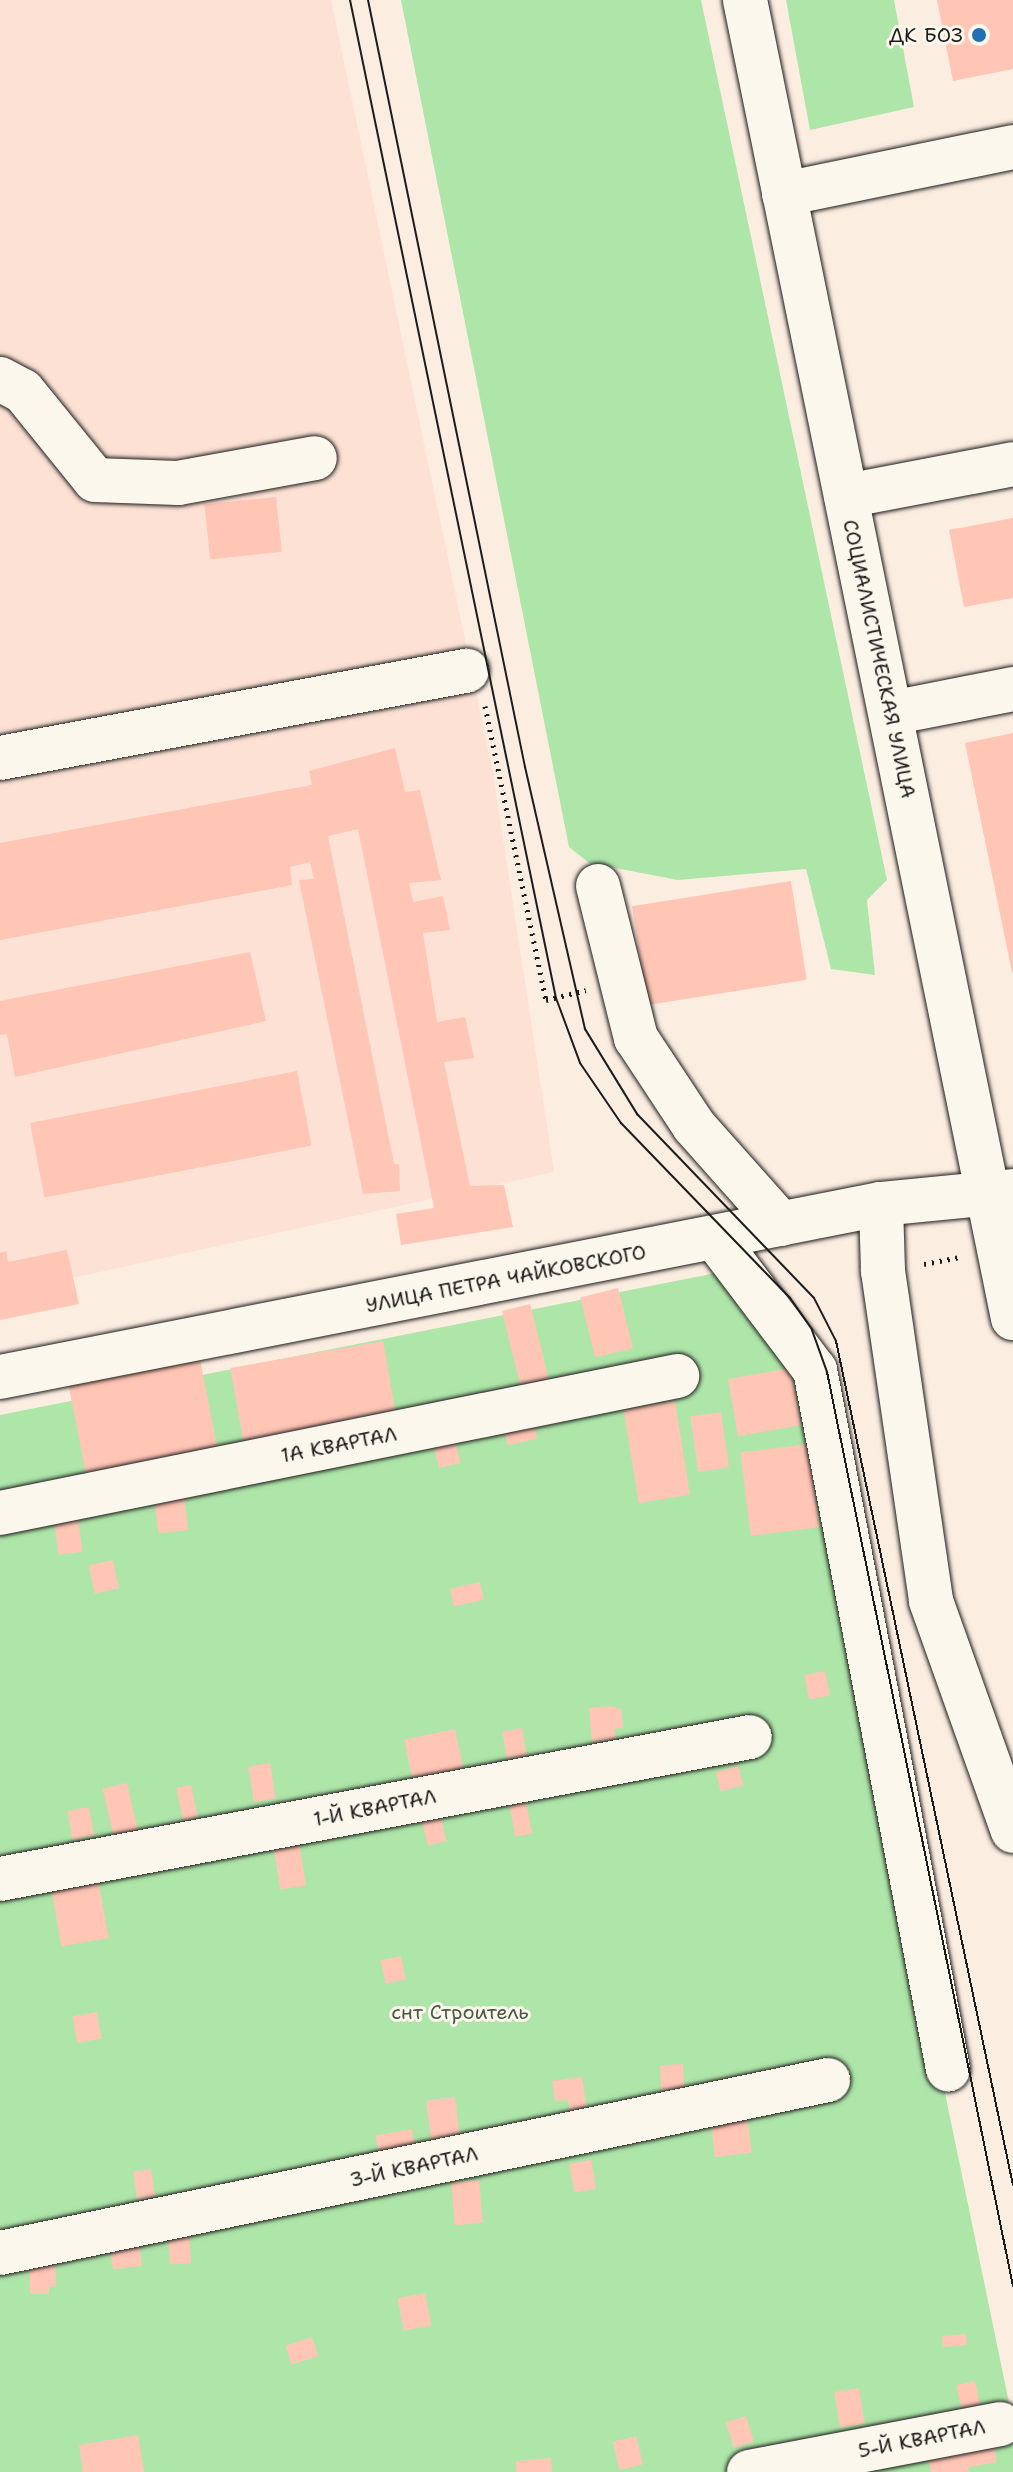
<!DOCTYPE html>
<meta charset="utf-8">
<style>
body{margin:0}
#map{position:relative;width:1013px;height:2472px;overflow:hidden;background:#fcede1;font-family:"Shantell Sans",sans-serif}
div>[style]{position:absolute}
.built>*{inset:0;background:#fde1d4}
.green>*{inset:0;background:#aee6a9}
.building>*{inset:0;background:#ffc5b5;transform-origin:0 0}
.path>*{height:5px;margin-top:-2.5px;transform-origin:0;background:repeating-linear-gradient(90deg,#1c1c1c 0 2px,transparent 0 8px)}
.roads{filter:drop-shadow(0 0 2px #1c1c1c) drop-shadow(0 0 2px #1c1c1c)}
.minor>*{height:44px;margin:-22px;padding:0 22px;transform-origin:22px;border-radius:22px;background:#fbf7ec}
.tram>*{height:2px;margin:-1px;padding:0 1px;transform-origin:1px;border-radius:1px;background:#1c1c1c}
.dots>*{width:22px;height:22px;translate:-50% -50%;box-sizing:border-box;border:4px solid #fbf7ec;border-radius:50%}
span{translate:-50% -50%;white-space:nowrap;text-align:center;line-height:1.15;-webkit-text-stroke:6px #fbf7ec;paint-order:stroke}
.poi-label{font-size:20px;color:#1c1c1c}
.right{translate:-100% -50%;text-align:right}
.street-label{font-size:20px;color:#1c1c1c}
.park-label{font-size:20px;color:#485946}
</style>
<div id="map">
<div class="built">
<div style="clip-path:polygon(0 0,331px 0,493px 773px,554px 1172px,0 1294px)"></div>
</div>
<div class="green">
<div style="clip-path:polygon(401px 0,701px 0,887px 880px,867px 900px,875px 975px,831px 969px,806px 869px,678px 880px,589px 863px,569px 847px)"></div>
<div style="clip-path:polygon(786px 0,894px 0,914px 107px,810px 130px)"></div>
<div style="clip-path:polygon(726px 1271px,798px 1382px,1013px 2422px,1013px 2472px,0 2472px,0 1415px)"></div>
</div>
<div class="building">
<div style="clip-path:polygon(937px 0,1013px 0,1013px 69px,953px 81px)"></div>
<div style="left:276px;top:497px;width:55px;height:72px;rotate:84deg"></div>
<div style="clip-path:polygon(1013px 518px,1013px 598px,964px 607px,949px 530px)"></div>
<div style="clip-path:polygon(1013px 733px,1013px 972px,1012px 972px,965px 743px)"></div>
<div style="clip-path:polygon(395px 748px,405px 792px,420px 790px,441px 880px,409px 883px,413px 902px,443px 896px,450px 930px,423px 933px,437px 1022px,465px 1017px,474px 1058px,444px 1062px,470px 1186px,504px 1185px,513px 1227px,401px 1245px,396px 1214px,434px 1208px,358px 829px,328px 836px,394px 1164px,399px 1164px,400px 1191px,363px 1194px,299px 880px,314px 879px,310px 862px,290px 867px,292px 885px,0 940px,0 843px,312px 785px,309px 771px)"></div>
<div style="left:791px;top:881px;width:100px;height:161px;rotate:81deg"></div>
<div style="clip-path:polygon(250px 952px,266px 1021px,15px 1077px,7px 1034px,0 1035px,0 1001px)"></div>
<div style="left:297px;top:1071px;width:76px;height:272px;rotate:79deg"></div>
<div style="clip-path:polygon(67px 1250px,79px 1304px,0 1320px,0 1253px,6px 1251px,8px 1262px)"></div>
<div style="left:618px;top:1288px;width:62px;height:39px;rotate:76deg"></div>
<div style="left:530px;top:1304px;width:81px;height:29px;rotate:76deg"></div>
<div style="left:383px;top:1341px;width:78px;height:155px;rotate:80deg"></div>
<div style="left:200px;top:1359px;width:93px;height:134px;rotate:79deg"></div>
<div style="left:791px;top:1368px;width:58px;height:64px;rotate:80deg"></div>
<div style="left:675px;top:1401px;width:95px;height:52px;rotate:81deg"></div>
<div style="left:721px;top:1412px;width:56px;height:31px;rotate:82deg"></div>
<div style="left:533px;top:1421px;width:18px;height:30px;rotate:77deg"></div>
<div style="left:454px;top:1434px;width:30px;height:22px;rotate:78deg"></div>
<div style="left:809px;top:1444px;width:84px;height:69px;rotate:83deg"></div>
<div style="left:183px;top:1487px;width:43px;height:30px;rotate:83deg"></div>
<div style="left:78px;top:1517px;width:35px;height:24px;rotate:83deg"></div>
<div style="left:113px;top:1560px;width:29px;height:25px;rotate:78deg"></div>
<div style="left:480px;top:1582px;width:18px;height:31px;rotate:77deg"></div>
<div style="left:825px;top:1671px;width:25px;height:21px;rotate:79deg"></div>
<div style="clip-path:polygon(610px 1706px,621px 1709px,623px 1728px,614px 1729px,616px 1739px,592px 1742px,589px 1708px)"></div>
<div style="left:522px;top:1728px;width:28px;height:20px;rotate:80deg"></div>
<div style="left:455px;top:1729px;width:42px;height:52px;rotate:78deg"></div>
<div style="left:270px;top:1763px;width:36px;height:22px;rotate:81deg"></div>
<div style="left:738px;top:1766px;width:20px;height:23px;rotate:75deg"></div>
<div style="left:127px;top:1783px;width:50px;height:25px;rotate:77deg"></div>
<div style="left:191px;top:1785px;width:33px;height:15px;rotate:78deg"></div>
<div style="left:526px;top:1802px;width:32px;height:17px;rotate:79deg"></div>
<div style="left:89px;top:1807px;width:29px;height:22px;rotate:80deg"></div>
<div style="left:440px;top:1814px;width:28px;height:19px;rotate:77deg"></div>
<div style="left:299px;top:1842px;width:44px;height:26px;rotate:81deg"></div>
<div style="left:98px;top:1878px;width:61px;height:48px;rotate:80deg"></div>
<div style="left:401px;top:1956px;width:24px;height:21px;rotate:78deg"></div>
<div style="left:97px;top:2012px;width:27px;height:25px;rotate:80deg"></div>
<div style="left:683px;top:2064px;width:33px;height:23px;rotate:87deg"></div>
<div style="clip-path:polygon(582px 2077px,587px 2110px,570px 2113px,568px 2100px,555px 2101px,552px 2081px)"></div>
<div style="left:455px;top:2097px;width:41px;height:29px;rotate:83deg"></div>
<div style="left:747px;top:2115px;width:38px;height:37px;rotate:83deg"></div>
<div style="left:412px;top:2129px;width:23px;height:37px;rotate:80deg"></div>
<div style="left:591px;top:2160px;width:29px;height:22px;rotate:80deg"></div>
<div style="left:151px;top:2169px;width:28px;height:18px;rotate:82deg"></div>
<div style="left:479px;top:2180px;width:43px;height:28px;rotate:85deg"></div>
<div style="left:189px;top:2232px;width:31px;height:21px;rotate:86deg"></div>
<div style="left:139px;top:2243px;width:23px;height:29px;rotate:83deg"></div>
<div style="clip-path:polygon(55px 2257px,56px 2286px,49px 2287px,49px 2294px,30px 2294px,29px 2259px)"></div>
<div style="left:425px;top:2293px;width:33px;height:28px;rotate:79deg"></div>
<div style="left:966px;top:2334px;width:11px;height:24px;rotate:85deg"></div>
<div style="left:312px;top:2337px;width:20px;height:28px;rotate:72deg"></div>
<div style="left:975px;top:2381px;width:25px;height:19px;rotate:78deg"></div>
<div style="left:859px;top:2388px;width:36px;height:25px;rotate:81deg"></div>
<div style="left:746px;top:2416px;width:27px;height:21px;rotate:73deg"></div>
<div style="clip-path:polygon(138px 2435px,144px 2472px,83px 2472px,79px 2445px)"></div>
<div style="left:636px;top:2436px;width:29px;height:24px;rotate:76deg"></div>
<div style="clip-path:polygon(992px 2436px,997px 2462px,968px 2467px,969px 2472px,931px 2472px,925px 2444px)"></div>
<div style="clip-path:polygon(551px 2458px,552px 2472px,516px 2472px,516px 2461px)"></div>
</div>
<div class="path">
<div style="left:485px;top:706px;width:300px;rotate:78.3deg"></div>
<div style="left:546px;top:1000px;width:41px;rotate:-14deg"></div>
<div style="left:924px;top:1264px;width:38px;rotate:-11deg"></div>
</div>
<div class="roads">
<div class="minor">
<div style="left:745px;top:0;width:1345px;rotate:78.51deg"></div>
<div style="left:784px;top:194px;width:234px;rotate:-11.6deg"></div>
<div style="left:0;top:379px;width:26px;rotate:28deg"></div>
<div style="left:23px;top:391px;width:114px;rotate:51deg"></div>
<div style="left:95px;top:480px;width:83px;rotate:2.1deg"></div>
<div style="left:178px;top:483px;width:139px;rotate:-10.3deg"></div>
<div style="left:846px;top:496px;width:170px;rotate:-10.8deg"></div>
<div style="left:891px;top:713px;width:124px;rotate:-11.1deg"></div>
<div style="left:0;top:758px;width:475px;rotate:-10.6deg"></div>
<div style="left:598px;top:886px;width:157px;rotate:76deg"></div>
<div style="left:636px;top:1038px;width:105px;rotate:56.6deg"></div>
<div style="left:694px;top:1126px;width:131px;rotate:48.4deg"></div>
<div style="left:881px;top:1204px;width:67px;rotate:88.3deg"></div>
<div style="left:883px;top:1271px;width:333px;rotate:81.7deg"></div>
<div style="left:931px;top:1601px;width:244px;rotate:70.4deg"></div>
<div style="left:715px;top:1238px;width:166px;rotate:52.9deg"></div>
<div style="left:815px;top:1370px;width:712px;rotate:79.23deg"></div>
<div style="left:0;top:1377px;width:898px;rotate:-11.11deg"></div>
<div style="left:881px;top:1204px;width:133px;rotate:-5.6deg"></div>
<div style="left:0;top:1513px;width:691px;rotate:-11.44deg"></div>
<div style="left:0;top:1879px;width:763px;rotate:-10.72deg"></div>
<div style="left:0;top:2253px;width:846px;rotate:-11.8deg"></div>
<div style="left:749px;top:2472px;width:256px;rotate:-10.8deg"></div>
</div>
</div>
<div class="tram">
<div style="left:350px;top:0;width:1019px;rotate:78.34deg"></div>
<div style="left:556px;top:998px;width:69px;rotate:69.7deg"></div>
<div style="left:580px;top:1063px;width:73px;rotate:55.7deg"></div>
<div style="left:621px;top:1123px;width:243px;rotate:46deg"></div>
<div style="left:790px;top:1298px;width:39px;rotate:55deg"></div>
<div style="left:812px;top:1330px;width:45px;rotate:70.3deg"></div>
<div style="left:827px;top:1372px;width:933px;rotate:78.5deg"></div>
<div style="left:368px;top:0;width:783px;rotate:78.43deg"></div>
<div style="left:525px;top:767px;width:269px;rotate:77.1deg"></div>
<div style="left:585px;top:1029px;width:100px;rotate:58.5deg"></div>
<div style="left:637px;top:1114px;width:255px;rotate:46.1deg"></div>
<div style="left:814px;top:1298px;width:48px;rotate:62.9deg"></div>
<div style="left:836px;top:1341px;width:862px;rotate:78.16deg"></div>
</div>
<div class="dots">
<div style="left:979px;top:35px;background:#1f6fb2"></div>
</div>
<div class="poi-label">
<span class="right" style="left:963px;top:35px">ДК БОЗ</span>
</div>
<div class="street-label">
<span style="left:879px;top:659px;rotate:78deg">СОЦИАЛИСТИЧЕСКАЯ УЛИЦА</span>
<span style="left:506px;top:1279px;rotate:-11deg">УЛИЦА ПЕТРА ЧАЙКОВСКОГО</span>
<span style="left:339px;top:1445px;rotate:-11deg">1А КВАРТАЛ</span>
<span style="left:375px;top:1808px;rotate:-11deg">1-Й КВАРТАЛ</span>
<span style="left:414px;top:2167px;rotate:-12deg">3-Й КВАРТАЛ</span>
<span style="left:922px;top:2439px;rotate:-11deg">5-Й КВАРТАЛ</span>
</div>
<div class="park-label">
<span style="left:460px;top:2012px">снт Строитель</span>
</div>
</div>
